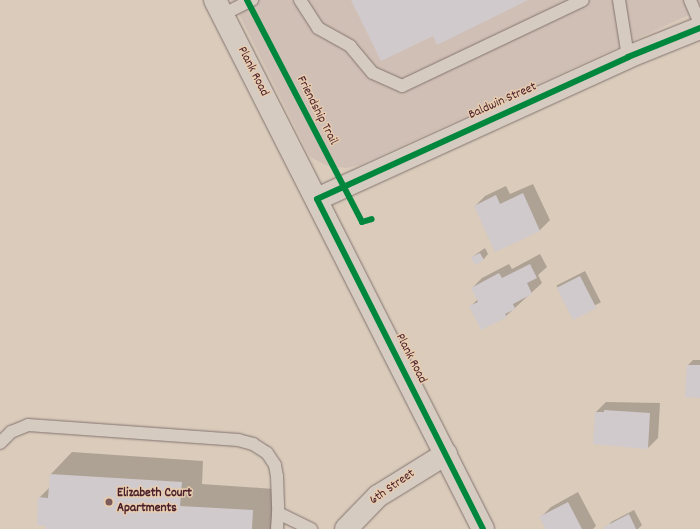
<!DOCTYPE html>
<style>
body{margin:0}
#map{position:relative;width:700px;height:529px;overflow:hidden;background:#dacbbb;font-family:Dekko,sans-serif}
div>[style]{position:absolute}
.built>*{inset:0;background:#d0bfb5}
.shadow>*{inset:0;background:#0003;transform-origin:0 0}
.building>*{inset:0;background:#d1cacd;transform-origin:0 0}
.roads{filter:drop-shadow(0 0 1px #83746f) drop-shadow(0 0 1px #83746f)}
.service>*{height:12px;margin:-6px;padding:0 6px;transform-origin:6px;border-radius:6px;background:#d5cbc0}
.minor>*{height:22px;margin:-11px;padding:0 11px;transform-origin:11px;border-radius:11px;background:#d5cbc0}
.primary>*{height:22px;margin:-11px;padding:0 11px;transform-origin:11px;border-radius:11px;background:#d5cbc0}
.cycleway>*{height:6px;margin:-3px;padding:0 3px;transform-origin:3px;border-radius:3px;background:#00873e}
.dots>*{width:11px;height:11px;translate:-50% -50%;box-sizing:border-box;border:2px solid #e7ccae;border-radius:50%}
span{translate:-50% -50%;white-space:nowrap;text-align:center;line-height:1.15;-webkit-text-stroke:3px #e7ccae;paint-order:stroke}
.street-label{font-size:13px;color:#4a1f2b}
.poi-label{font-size:13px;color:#4a1f2b;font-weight:700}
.left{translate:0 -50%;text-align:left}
</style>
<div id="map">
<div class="built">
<div style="clip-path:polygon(232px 0,700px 0,700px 10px,360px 165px,346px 168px,328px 166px,310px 157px)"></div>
</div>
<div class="shadow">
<div style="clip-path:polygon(533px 184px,550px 220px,540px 230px,496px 251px,475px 206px,485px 196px,506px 186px,510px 194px)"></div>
<div style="clip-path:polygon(485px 248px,488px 254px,483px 260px,472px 257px)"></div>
<div style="clip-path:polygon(540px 254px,547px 267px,538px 275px,542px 283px,506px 316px,470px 307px,478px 299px,472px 288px,482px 278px,509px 264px,512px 269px)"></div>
<div style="left:585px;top:271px;width:35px;height:32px;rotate:63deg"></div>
<div style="clip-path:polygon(693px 360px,700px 360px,700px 397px,686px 396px,688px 365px)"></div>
<div style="clip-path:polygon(606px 402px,660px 403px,658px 438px,648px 448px,594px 443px,596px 412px)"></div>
<div style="clip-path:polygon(72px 452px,203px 461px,202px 484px,274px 489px,272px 529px,47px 529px,39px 498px,50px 487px,51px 474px)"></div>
<div style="clip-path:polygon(578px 492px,596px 526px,593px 529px,547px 529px,541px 517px,551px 507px)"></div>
<div style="clip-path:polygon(634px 510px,642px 525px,638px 529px,606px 529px,611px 522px)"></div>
</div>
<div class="building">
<div style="clip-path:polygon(351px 0,528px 0,437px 45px,433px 36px,381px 61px)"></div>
<div style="clip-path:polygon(523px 193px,540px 231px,495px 252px,474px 206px,496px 195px,500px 204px)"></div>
<div style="clip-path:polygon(480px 253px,484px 260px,475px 265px,471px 257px)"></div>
<div style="clip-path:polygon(530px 264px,537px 278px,527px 283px,532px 294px,513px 304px,515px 309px,505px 314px,507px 317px,481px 330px,469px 306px,478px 302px,471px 288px,499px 273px,502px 278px)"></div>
<div style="left:580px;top:276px;width:36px;height:26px;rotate:63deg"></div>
<div style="clip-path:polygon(687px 365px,700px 365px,700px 398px,685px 397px)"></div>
<div style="clip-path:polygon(604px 410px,650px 413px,648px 449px,593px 444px,595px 412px,604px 412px)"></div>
<div style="clip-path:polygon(50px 474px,182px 482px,180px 506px,253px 510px,252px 529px,46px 529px,46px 526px,37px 525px,38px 497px,48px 498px)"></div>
<div style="clip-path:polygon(568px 502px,582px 529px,546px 529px,539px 517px)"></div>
<div style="clip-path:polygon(629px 514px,636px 529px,605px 529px,604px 527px)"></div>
</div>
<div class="roads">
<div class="service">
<div style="left:300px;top:0;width:33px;rotate:57deg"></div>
<div style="left:318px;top:28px;width:37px;rotate:29deg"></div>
<div style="left:350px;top:46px;width:35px;rotate:50deg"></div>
<div style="left:373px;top:73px;width:32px;rotate:24deg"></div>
<div style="left:402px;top:86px;width:200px;rotate:-25.4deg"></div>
<div style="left:619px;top:0;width:58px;rotate:81deg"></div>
<div style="left:690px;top:0;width:26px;rotate:67deg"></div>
<div style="left:222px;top:15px;width:34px;rotate:-27deg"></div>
<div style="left:0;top:443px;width:16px;rotate:-45deg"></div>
<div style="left:11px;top:432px;width:18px;rotate:-22deg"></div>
<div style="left:28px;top:425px;width:211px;rotate:4.1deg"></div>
<div style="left:238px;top:440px;width:16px;rotate:15deg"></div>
<div style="left:253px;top:444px;width:17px;rotate:33deg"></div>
<div style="left:267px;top:453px;width:14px;rotate:56deg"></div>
<div style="left:275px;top:465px;width:11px;rotate:80deg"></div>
<div style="left:277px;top:476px;width:37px;rotate:88deg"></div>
<div style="left:278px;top:513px;width:37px;rotate:26deg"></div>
<div style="left:277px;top:529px;width:16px;rotate:-86deg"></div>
</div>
<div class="minor">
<div style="left:317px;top:199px;width:342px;rotate:-24.5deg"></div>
<div style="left:628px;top:57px;width:78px;rotate:-21.9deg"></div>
<div style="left:346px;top:529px;width:46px;rotate:-45.9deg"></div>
<div style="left:378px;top:496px;width:80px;rotate:-31.7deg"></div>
</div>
<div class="primary">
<div style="left:215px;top:0;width:593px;rotate:63.13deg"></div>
</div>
</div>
<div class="cycleway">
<div style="left:247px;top:0;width:250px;rotate:62.6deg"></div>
<div style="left:362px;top:222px;width:10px;rotate:-17deg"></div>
<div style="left:483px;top:529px;width:369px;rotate:-116.7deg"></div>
<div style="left:317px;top:199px;width:342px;rotate:-24.5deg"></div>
<div style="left:628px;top:57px;width:78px;rotate:-21.9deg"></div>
</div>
<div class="dots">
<div style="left:109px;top:502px;background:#7c5b5d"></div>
</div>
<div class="street-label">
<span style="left:252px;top:72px;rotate:63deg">Plank Road</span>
<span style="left:503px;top:102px;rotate:-24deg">Baldwin Street</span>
<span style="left:316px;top:111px;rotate:63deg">Friendship Trail</span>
<span style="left:410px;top:359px;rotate:63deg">Plank Road</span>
<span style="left:393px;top:488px;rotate:-35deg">6th Street</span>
</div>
<div class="poi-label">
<span class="left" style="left:117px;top:502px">Elizabeth Court<br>Apartments</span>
</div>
</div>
